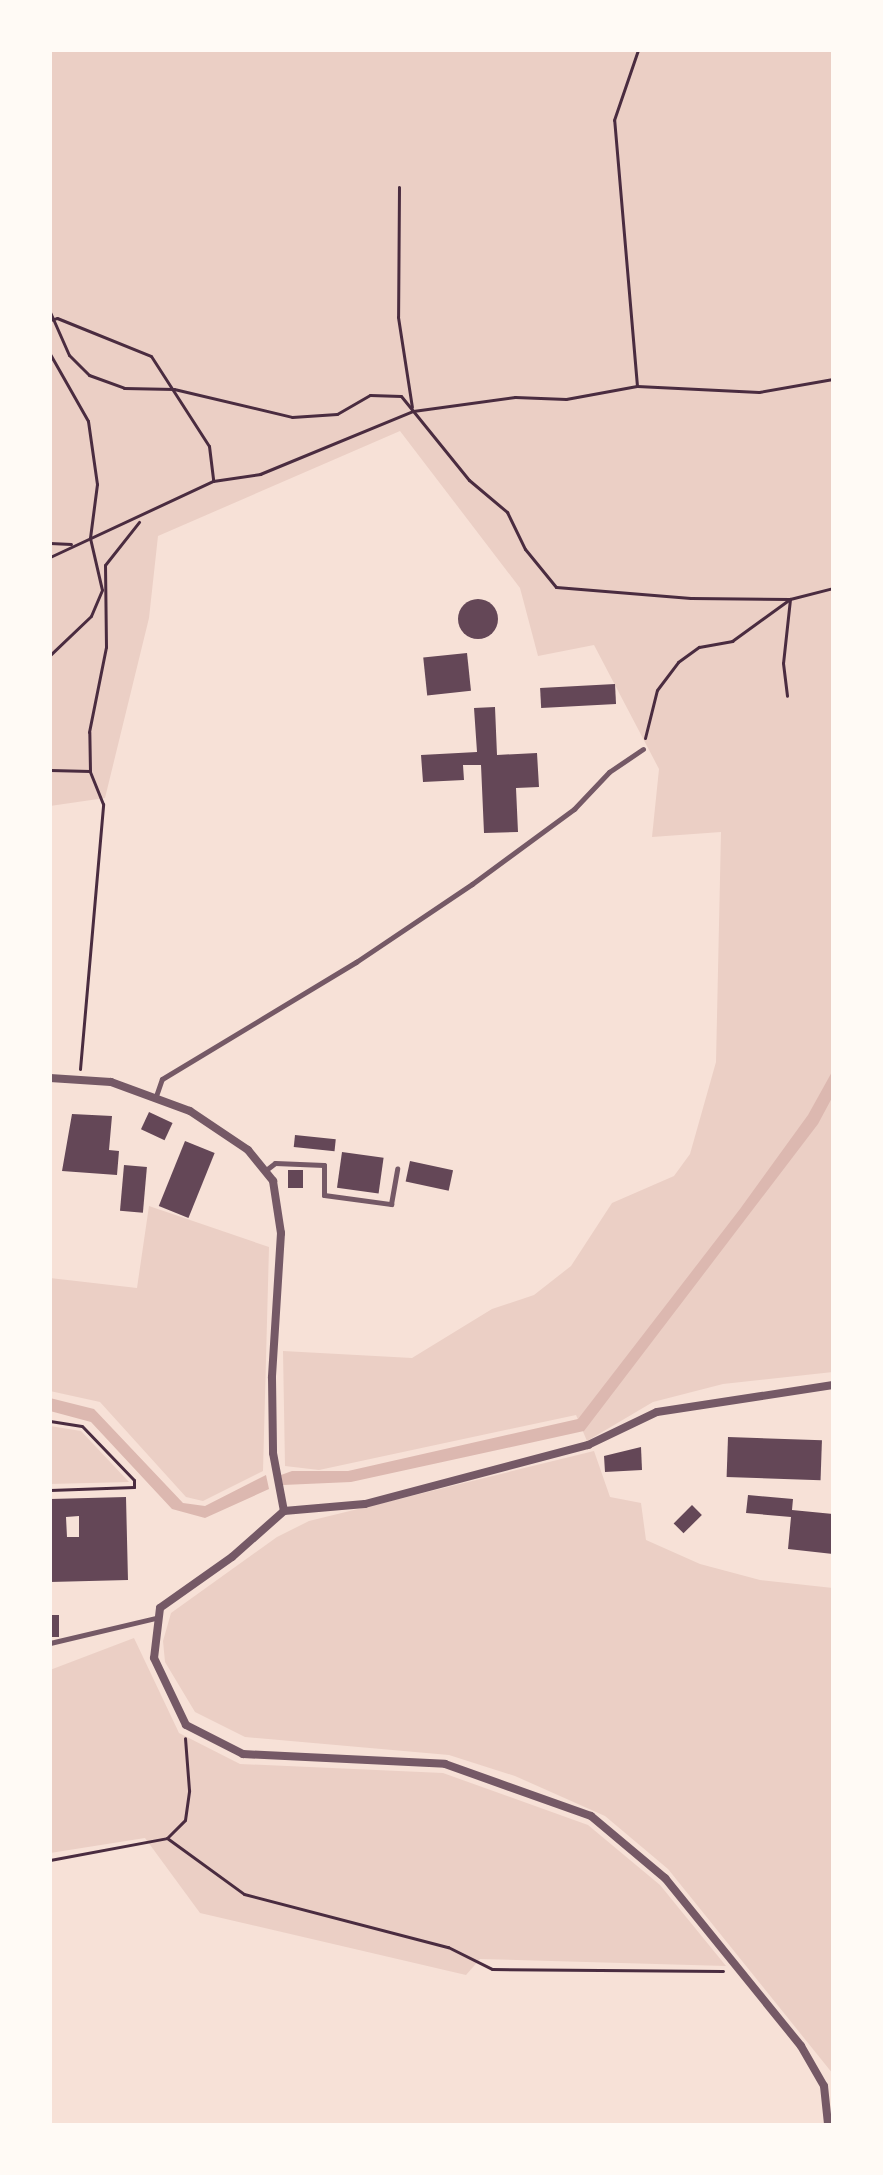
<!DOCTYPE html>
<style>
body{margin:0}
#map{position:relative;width:883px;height:2175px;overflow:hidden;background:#f7e1d7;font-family:Mulish,sans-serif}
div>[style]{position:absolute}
.green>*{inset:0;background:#ebcfc5}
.water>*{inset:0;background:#dcb8b0}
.building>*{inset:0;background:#644757;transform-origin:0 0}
.round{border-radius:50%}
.path>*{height:3px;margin:-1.5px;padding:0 1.5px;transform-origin:1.5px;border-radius:1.5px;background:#4a2c40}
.service>*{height:5px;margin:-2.5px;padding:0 2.5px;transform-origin:2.5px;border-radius:2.5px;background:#755966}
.minor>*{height:8px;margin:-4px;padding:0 4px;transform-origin:4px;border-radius:4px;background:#755966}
span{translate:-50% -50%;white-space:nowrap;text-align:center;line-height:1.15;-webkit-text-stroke:8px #fffaf5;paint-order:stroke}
.frame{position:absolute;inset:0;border:52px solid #fffaf5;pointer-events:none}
</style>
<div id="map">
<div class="green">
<div style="clip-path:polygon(50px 50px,833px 50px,833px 1372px,723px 1384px,653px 1402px,587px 1441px,576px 1415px,319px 1470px,285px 1466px,283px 1351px,412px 1358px,492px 1309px,534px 1295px,571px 1266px,612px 1203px,674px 1176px,690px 1154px,716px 1062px,721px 832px,652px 837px,659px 769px,594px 645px,538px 656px,520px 588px,400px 431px,158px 536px,149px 618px,105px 798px,50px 806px)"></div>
<div style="clip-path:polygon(149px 1206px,269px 1247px,263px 1471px,203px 1501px,186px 1497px,100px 1402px,50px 1391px,50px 1278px,137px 1288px)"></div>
<div style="clip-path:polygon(50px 1426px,81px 1431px,129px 1482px,50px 1484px)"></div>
<div style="clip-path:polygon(594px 1451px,610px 1497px,641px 1503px,646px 1540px,700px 1564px,760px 1580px,833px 1588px,833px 2074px,668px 1869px,605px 1816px,515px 1776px,449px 1755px,245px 1737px,195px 1712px,165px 1662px,163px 1641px,171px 1613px,277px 1537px,309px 1521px)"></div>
<div style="clip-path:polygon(134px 1638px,179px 1733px,240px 1764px,443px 1773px,588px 1825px,660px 1885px,726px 1966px,480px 1959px,466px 1975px,200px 1913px,145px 1838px,50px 1853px,50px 1670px)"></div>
</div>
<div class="water">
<div style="clip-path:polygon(833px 1070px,833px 1096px,818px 1124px,584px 1431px,351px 1482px,283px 1485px,281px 1475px,292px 1471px,348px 1471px,578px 1419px,740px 1209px,808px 1115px)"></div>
<div style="clip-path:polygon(50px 1398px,94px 1409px,183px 1503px,205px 1506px,266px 1475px,269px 1489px,205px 1518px,172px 1509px,91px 1422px,50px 1411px)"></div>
</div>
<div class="building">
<div class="round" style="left:458px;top:599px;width:40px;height:40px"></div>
<div style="left:467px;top:653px;width:38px;height:44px;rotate:84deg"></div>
<div style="left:615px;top:684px;width:20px;height:75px;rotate:87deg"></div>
<div style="clip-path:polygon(495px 707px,497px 755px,537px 753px,539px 787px,516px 788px,518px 832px,484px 833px,481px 765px,463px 765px,464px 780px,423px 782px,421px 755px,477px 752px,474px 708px)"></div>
<div style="left:149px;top:1112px;width:26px;height:19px;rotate:25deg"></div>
<div style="clip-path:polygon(72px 1114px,112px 1116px,109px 1150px,119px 1151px,117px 1175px,62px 1171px)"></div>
<div style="left:295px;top:1135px;width:41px;height:12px;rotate:6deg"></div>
<div style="left:185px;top:1141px;width:32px;height:70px;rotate:22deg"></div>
<div style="left:342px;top:1152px;width:42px;height:36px;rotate:8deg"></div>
<div style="left:410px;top:1161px;width:44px;height:21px;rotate:12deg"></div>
<div style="left:124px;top:1165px;width:23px;height:46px;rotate:5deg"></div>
<div style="left:288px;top:1170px;width:15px;height:18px"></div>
<div style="left:728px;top:1437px;width:94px;height:40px;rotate:2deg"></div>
<div style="clip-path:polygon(641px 1447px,642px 1470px,605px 1472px,604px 1456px)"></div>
<div style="clip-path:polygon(748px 1495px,793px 1499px,792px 1510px,833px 1514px,833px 1554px,788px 1549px,791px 1517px,746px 1513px)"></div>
<div style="clip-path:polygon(evenodd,126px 1497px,128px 1580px,50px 1582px,50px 1499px,126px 1497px,79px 1516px,79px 1537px,67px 1537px,66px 1517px,79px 1516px)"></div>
<div style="left:692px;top:1505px;width:14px;height:26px;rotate:45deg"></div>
<div style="left:50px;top:1615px;width:9px;height:22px"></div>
</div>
<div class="path">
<div style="left:399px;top:187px;width:130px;rotate:90.4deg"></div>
<div style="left:398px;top:317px;width:91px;rotate:81.2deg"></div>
<div style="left:50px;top:312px;width:47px;rotate:66.2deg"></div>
<div style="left:69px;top:355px;width:28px;rotate:45deg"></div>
<div style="left:89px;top:375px;width:37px;rotate:20deg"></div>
<div style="left:124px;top:388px;width:50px;rotate:1.1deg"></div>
<div style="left:174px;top:389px;width:121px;rotate:13.3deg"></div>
<div style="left:292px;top:417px;width:45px;rotate:-3.8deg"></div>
<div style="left:337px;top:414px;width:38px;rotate:-30deg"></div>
<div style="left:370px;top:395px;width:31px;rotate:2deg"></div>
<div style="left:401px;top:396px;width:108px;rotate:51deg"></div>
<div style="left:469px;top:480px;width:50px;rotate:40.1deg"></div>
<div style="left:507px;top:512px;width:41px;rotate:64.1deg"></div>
<div style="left:525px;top:549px;width:49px;rotate:50.8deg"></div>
<div style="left:556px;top:587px;width:135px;rotate:4.7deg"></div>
<div style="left:691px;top:598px;width:99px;rotate:0.6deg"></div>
<div style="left:790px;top:599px;width:64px;rotate:96.2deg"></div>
<div style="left:783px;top:663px;width:33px;rotate:83deg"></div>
<div style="left:50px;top:320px;width:7px;rotate:-16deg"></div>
<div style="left:57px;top:318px;width:101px;rotate:22deg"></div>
<div style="left:151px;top:356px;width:107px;rotate:57.2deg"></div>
<div style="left:209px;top:446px;width:35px;rotate:83deg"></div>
<div style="left:50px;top:354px;width:77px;rotate:60.4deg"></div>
<div style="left:88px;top:421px;width:64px;rotate:81.9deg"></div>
<div style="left:97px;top:484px;width:54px;rotate:97.4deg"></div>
<div style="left:90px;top:538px;width:53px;rotate:77deg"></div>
<div style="left:102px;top:590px;width:28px;rotate:113deg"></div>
<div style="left:91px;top:616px;width:57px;rotate:136.4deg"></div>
<div style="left:637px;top:386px;width:267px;rotate:-94.9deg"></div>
<div style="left:614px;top:120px;width:74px;rotate:-71.1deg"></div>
<div style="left:50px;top:543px;width:21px;rotate:3deg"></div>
<div style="left:50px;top:557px;width:180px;rotate:-25deg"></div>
<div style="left:213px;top:481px;width:48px;rotate:-8.5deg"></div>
<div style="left:260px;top:474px;width:165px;rotate:-22.4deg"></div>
<div style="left:413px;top:411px;width:103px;rotate:-7.8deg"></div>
<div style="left:515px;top:397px;width:51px;rotate:2.2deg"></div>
<div style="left:566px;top:399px;width:72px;rotate:-10.4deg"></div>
<div style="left:637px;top:386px;width:122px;rotate:2.8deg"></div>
<div style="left:759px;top:392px;width:75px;rotate:-10deg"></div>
<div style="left:645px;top:738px;width:49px;rotate:-76deg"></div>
<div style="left:657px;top:690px;width:35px;rotate:-53deg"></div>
<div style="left:678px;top:662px;width:26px;rotate:-36deg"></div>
<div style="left:699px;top:647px;width:34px;rotate:-10deg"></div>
<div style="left:732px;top:641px;width:72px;rotate:-35.9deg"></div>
<div style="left:790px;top:599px;width:44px;rotate:-14.3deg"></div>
<div style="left:50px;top:770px;width:40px;rotate:1.4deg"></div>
<div style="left:80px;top:1069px;width:266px;rotate:-85deg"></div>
<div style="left:103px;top:804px;width:35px;rotate:-112deg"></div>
<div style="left:90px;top:771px;width:39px;rotate:-91deg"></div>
<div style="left:89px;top:732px;width:87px;rotate:-78.7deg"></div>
<div style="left:106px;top:647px;width:82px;rotate:-90.7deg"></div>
<div style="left:105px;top:565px;width:55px;rotate:-51.7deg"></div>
<div style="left:50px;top:1421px;width:32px;rotate:9deg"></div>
<div style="left:82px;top:1426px;width:75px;rotate:46.1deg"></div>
<div style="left:134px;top:1480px;width:7px;rotate:90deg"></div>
<div style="left:134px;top:1487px;width:84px;rotate:178deg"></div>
<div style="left:167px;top:1838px;width:25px;rotate:-45deg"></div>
<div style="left:185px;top:1820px;width:30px;rotate:-82deg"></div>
<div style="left:189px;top:1790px;width:52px;rotate:-94.4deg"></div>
<div style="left:50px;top:1860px;width:119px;rotate:-10.6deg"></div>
<div style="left:167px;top:1838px;width:95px;rotate:36deg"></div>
<div style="left:244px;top:1894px;width:211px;rotate:14.6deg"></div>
<div style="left:448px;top:1947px;width:49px;rotate:26.6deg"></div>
<div style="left:492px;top:1969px;width:231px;rotate:0.5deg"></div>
</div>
<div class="service">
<div style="left:156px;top:1096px;width:18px;rotate:-71deg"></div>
<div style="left:162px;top:1079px;width:227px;rotate:-31.1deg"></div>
<div style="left:356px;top:962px;width:140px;rotate:-33.9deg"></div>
<div style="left:472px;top:884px;width:127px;rotate:-36.3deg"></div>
<div style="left:574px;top:809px;width:51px;rotate:-46.6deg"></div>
<div style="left:609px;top:772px;width:41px;rotate:-34.1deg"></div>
<div style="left:266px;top:1170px;width:11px;rotate:-38deg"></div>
<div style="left:275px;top:1163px;width:49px;rotate:2.3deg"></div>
<div style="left:324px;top:1165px;width:30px;rotate:90deg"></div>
<div style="left:324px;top:1195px;width:68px;rotate:7.7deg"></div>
<div style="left:391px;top:1204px;width:36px;rotate:-80deg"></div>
<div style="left:50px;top:1643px;width:109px;rotate:-13.3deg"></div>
</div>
<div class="minor">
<div style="left:50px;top:1078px;width:61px;rotate:3.8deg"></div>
<div style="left:111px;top:1082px;width:84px;rotate:20.2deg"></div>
<div style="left:190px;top:1111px;width:70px;rotate:33.9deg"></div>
<div style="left:248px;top:1150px;width:40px;rotate:51deg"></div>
<div style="left:273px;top:1181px;width:53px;rotate:81.3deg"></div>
<div style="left:281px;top:1233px;width:145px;rotate:93.6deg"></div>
<div style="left:272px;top:1378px;width:75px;rotate:89.2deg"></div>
<div style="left:273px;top:1453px;width:59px;rotate:79.3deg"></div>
<div style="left:284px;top:1511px;width:69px;rotate:138.5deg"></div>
<div style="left:232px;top:1557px;width:88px;rotate:144.7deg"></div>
<div style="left:160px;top:1608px;width:50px;rotate:96.8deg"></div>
<div style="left:154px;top:1658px;width:74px;rotate:64.5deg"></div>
<div style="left:186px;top:1725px;width:64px;rotate:27deg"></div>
<div style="left:243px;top:1754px;width:202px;rotate:2.8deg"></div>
<div style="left:445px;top:1764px;width:155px;rotate:19.6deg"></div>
<div style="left:591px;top:1816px;width:97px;rotate:40deg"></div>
<div style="left:665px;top:1878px;width:216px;rotate:51deg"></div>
<div style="left:801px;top:2046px;width:46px;rotate:60.1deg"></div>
<div style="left:824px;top:2086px;width:39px;rotate:84deg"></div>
<div style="left:284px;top:1511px;width:81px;rotate:-4.9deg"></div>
<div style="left:365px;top:1504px;width:231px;rotate:-14.8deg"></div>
<div style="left:588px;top:1445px;width:76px;rotate:-25.6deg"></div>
<div style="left:657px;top:1412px;width:178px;rotate:-8.7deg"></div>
</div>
<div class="frame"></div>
</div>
